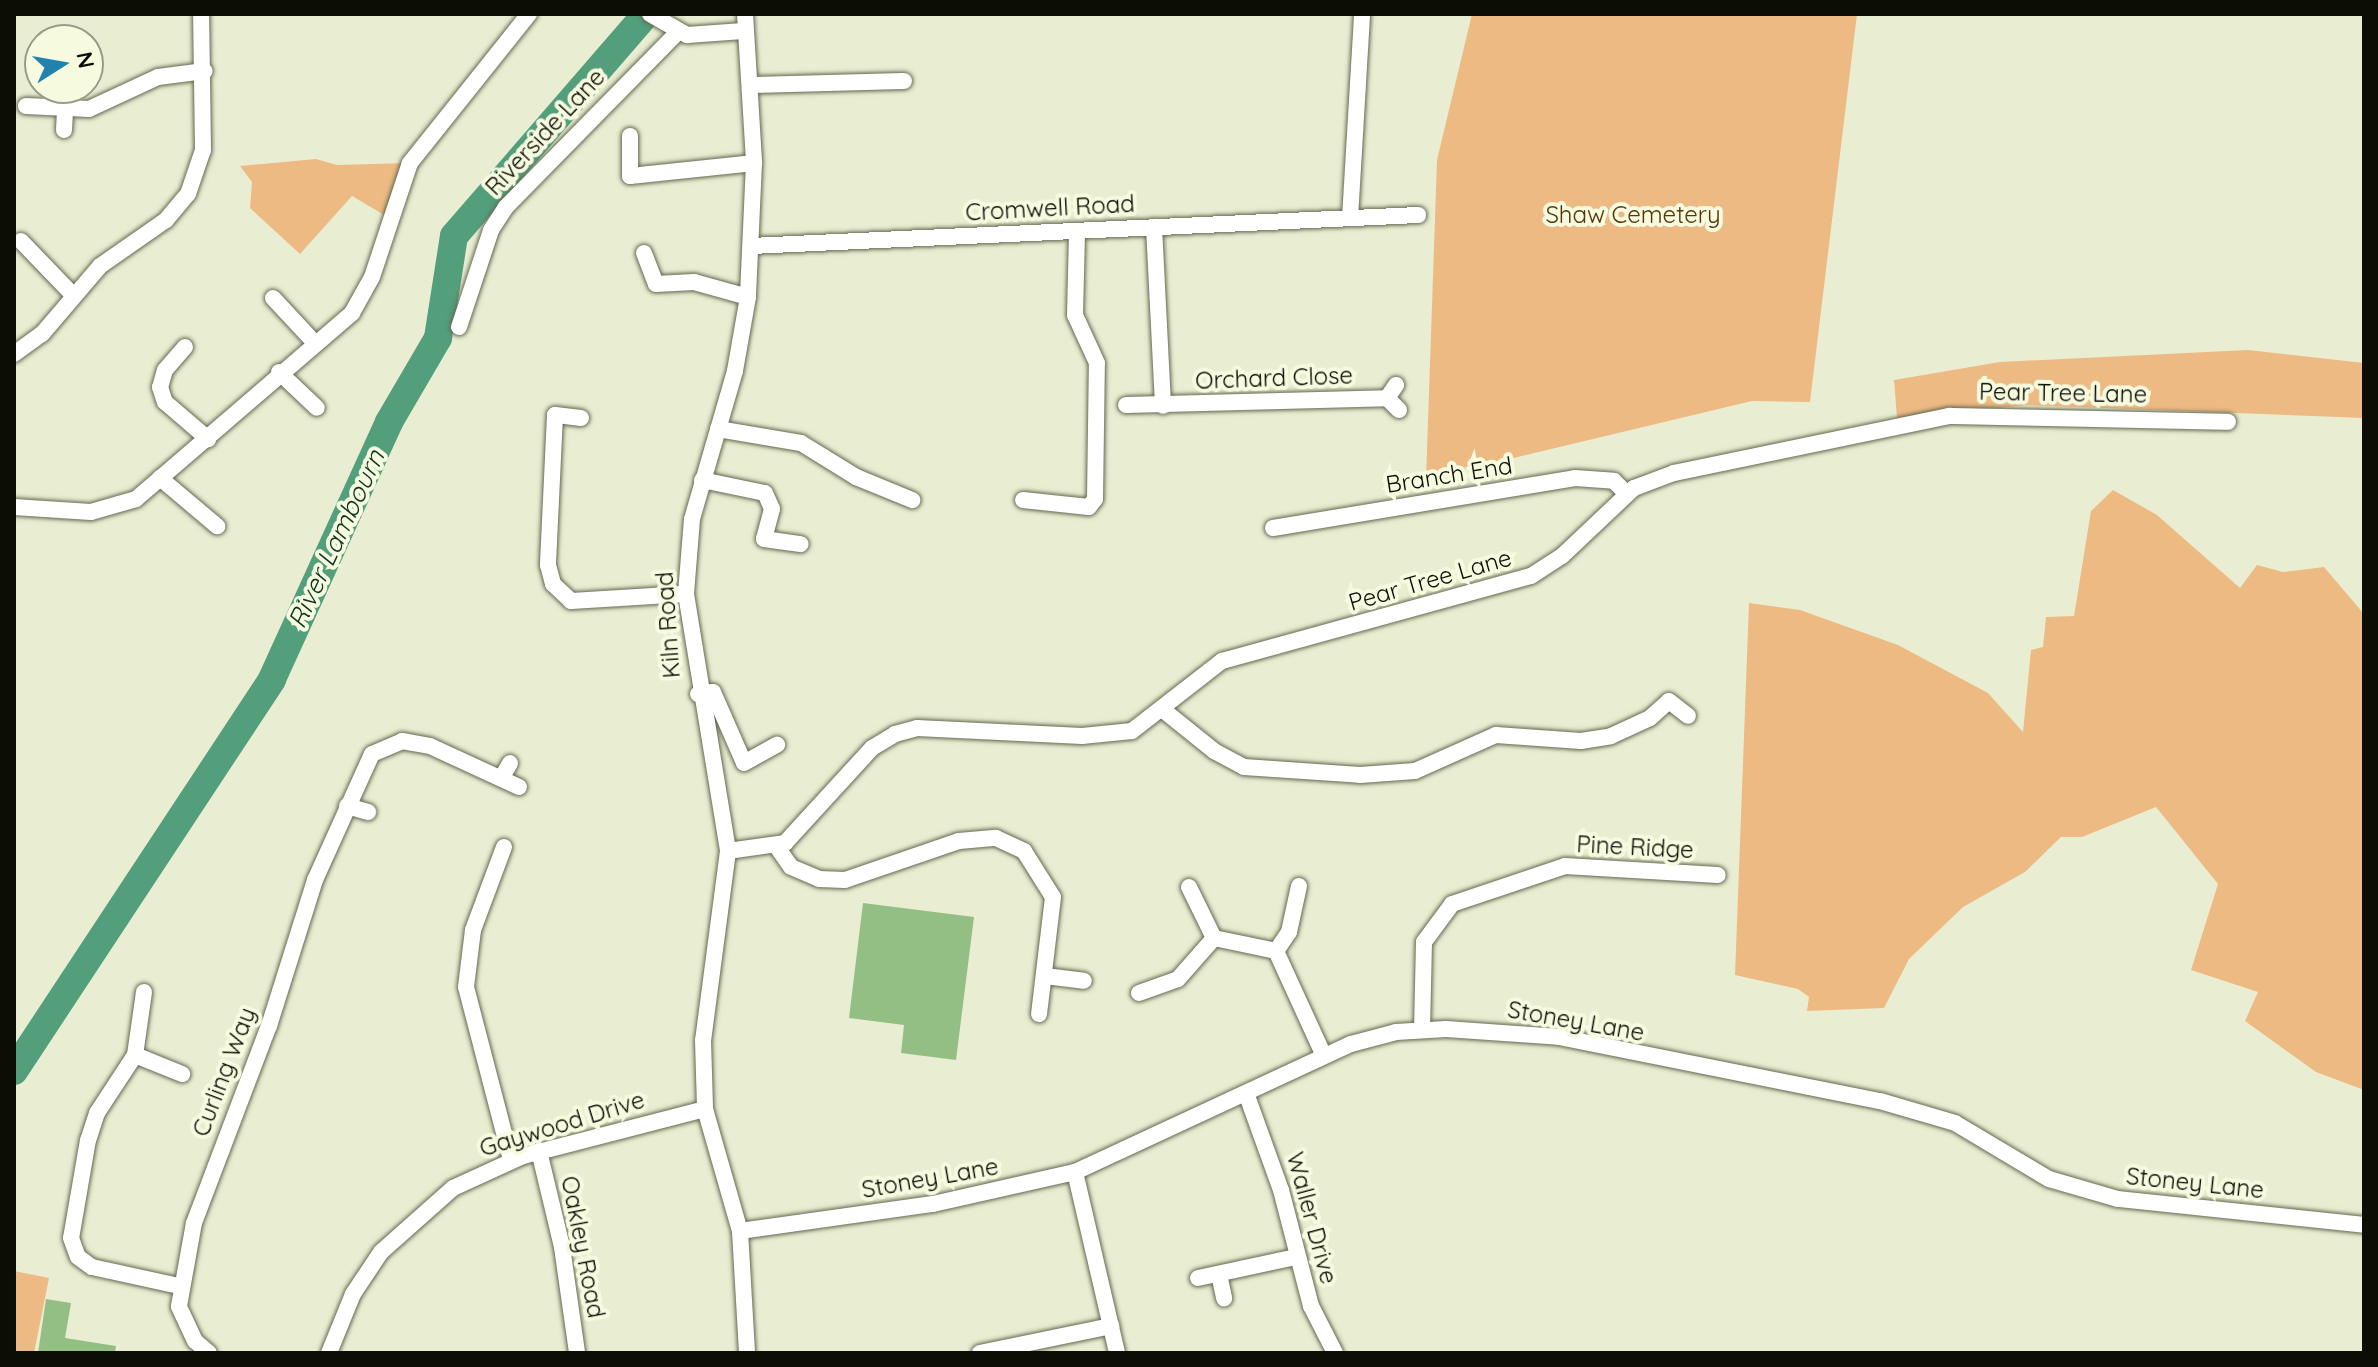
<!DOCTYPE html>
<style>
body{margin:0}
#map{position:relative;width:2378px;height:1367px;overflow:hidden;background:#e9eed2;font-family:Quicksand,sans-serif}
div>[style]{position:absolute}
.green>*{inset:0;background:#eeba84}
.river>*{height:28px;margin:-14px;padding:0 14px;transform-origin:14px;border-radius:14px;background:#539e7b}
.building>*{inset:0;background:#93bf84}
.roads{filter:drop-shadow(0 0 2px #646850) drop-shadow(0 0 2px #646850)}
.minor>*{height:16px;margin:-8px;padding:0 8px;transform-origin:8px;border-radius:8px;background:#fff}
span{translate:-50% -50%;white-space:nowrap;text-align:center;line-height:1.15;-webkit-text-stroke:8px #f6fbdf;paint-order:stroke}
.street-label{font-size:24px;color:#0c0d05}
.park-label{font-size:24px;color:#583509}
.water-label{font-size:26px;color:#103223;font-style:italic}
.frame{position:absolute;inset:0;border:16px solid #0c0d05;pointer-events:none}
.north{position:absolute;left:24px;top:24px;width:80px;height:80px;box-sizing:border-box;background:#f6fbdf;border:2px solid #989c88;border-radius:50%;rotate:79deg;font-size:22px;font-weight:700;line-height:32px;text-align:center;color:#0c0d05}
.north::after{content:'';display:block;margin:auto;width:28px;height:36px;background:#2182ae;clip-path:polygon(50% 0,100% 100%,50% 72%,0 100%)}
</style>
<div id="map">
<div class="green">
<div style="clip-path:polygon(1472px 14px,1857px 14px,1810px 402px,1752px 401px,1426px 479px,1437px 160px)"></div>
<div style="clip-path:polygon(316px 159px,337px 165px,410px 163px,391px 219px,352px 196px,300px 254px,250px 208px,252px 182px,240px 166px)"></div>
<div style="clip-path:polygon(2248px 350px,2364px 363px,2364px 418px,2027px 405px,1897px 418px,1894px 380px,2000px 362px)"></div>
<div style="clip-path:polygon(2113px 490px,2157px 515px,2240px 588px,2257px 565px,2283px 572px,2324px 567px,2364px 614px,2364px 1090px,2316px 1072px,2245px 1021px,2258px 992px,2191px 970px,2218px 884px,2156px 807px,2082px 837px,2061px 837px,2025px 872px,1963px 907px,1909px 959px,1884px 1008px,1807px 1011px,1809px 997px,1798px 989px,1735px 975px,1749px 603px,1800px 610px,1898px 645px,1988px 693px,2023px 732px,2031px 650px,2043px 647px,2046px 617px,2074px 616px,2091px 511px)"></div>
<div style="clip-path:polygon(14px 1271px,49px 1278px,34px 1353px,14px 1353px)"></div>
</div>
<div class="river">
<div style="left:14px;top:1071px;width:469px;rotate:-56.6deg"></div>
<div style="left:272px;top:679px;width:282px;rotate:-65.5deg"></div>
<div style="left:389px;top:422px;width:97px;rotate:-59.7deg"></div>
<div style="left:438px;top:338px;width:103px;rotate:-81.1deg"></div>
<div style="left:454px;top:236px;width:294px;rotate:-49.1deg"></div>
</div>
<div class="building">
<div style="clip-path:polygon(863px 903px,974px 917px,956px 1060px,901px 1053px,904px 1025px,849px 1018px)"></div>
<div style="clip-path:polygon(46px 1299px,71px 1303px,65px 1338px,116px 1346px,115px 1353px,38px 1353px)"></div>
</div>
<div class="roads">
<div class="minor">
<div style="left:650px;top:14px;width:43px;rotate:29.6deg"></div>
<div style="left:687px;top:35px;width:56px;rotate:-4.1deg"></div>
<div style="left:745px;top:14px;width:149px;rotate:86.5deg"></div>
<div style="left:754px;top:163px;width:134px;rotate:92.6deg"></div>
<div style="left:748px;top:297px;width:75px;rotate:100deg"></div>
<div style="left:735px;top:371px;width:154px;rotate:106.2deg"></div>
<div style="left:692px;top:519px;width:75px;rotate:94.6deg"></div>
<div style="left:686px;top:594px;width:260px;rotate:80.7deg"></div>
<div style="left:728px;top:851px;width:191px;rotate:97.5deg"></div>
<div style="left:703px;top:1040px;width:69px;rotate:88.3deg"></div>
<div style="left:705px;top:1109px;width:127px;rotate:74deg"></div>
<div style="left:740px;top:1231px;width:122px;rotate:86.7deg"></div>
<div style="left:752px;top:85px;width:152px;rotate:-1.5deg"></div>
<div style="left:26px;top:106px;width:63px;rotate:2.7deg"></div>
<div style="left:89px;top:109px;width:76px;rotate:-24.9deg"></div>
<div style="left:158px;top:77px;width:47px;rotate:-7.3deg"></div>
<div style="left:64px;top:130px;width:21px;rotate:-87deg"></div>
<div style="left:630px;top:136px;width:40px;rotate:90deg"></div>
<div style="left:630px;top:176px;width:125px;rotate:-6deg"></div>
<div style="left:1350px;top:218px;width:204px;rotate:-86.6deg"></div>
<div style="left:1154px;top:227px;width:179px;rotate:87.1deg"></div>
<div style="left:21px;top:241px;width:75px;rotate:46.1deg"></div>
<div style="left:751px;top:246px;width:668px;rotate:-2.66deg"></div>
<div style="left:644px;top:253px;width:33px;rotate:69deg"></div>
<div style="left:656px;top:284px;width:38px;rotate:-3deg"></div>
<div style="left:694px;top:282px;width:56px;rotate:15.5deg"></div>
<div style="left:273px;top:298px;width:62px;rotate:47deg"></div>
<div style="left:459px;top:327px;width:102px;rotate:-71.7deg"></div>
<div style="left:491px;top:230px;width:27px;rotate:-57deg"></div>
<div style="left:506px;top:207px;width:244px;rotate:-45.5deg"></div>
<div style="left:185px;top:347px;width:30px;rotate:131deg"></div>
<div style="left:165px;top:370px;width:18px;rotate:106deg"></div>
<div style="left:160px;top:387px;width:16px;rotate:72deg"></div>
<div style="left:165px;top:402px;width:57px;rotate:40.7deg"></div>
<div style="left:14px;top:354px;width:34px;rotate:-36deg"></div>
<div style="left:42px;top:334px;width:89px;rotate:-49.5deg"></div>
<div style="left:100px;top:266px;width:80px;rotate:-34.9deg"></div>
<div style="left:166px;top:220px;width:34px;rotate:-50deg"></div>
<div style="left:188px;top:194px;width:46px;rotate:-71.2deg"></div>
<div style="left:203px;top:150px;width:136px;rotate:-90.8deg"></div>
<div style="left:279px;top:372px;width:52px;rotate:43.5deg"></div>
<div style="left:1387px;top:398px;width:17px;rotate:45deg"></div>
<div style="left:1126px;top:405px;width:261px;rotate:-1.5deg"></div>
<div style="left:1387px;top:398px;width:16px;rotate:-55deg"></div>
<div style="left:581px;top:418px;width:26px;rotate:-173deg"></div>
<div style="left:555px;top:415px;width:150px;rotate:92.7deg"></div>
<div style="left:548px;top:565px;width:20px;rotate:75deg"></div>
<div style="left:553px;top:584px;width:25px;rotate:43deg"></div>
<div style="left:571px;top:601px;width:115px;rotate:-3.5deg"></div>
<div style="left:718px;top:429px;width:84px;rotate:9.6deg"></div>
<div style="left:801px;top:443px;width:65px;rotate:31.7deg"></div>
<div style="left:856px;top:477px;width:61px;rotate:22.3deg"></div>
<div style="left:160px;top:478px;width:75px;rotate:40.1deg"></div>
<div style="left:702px;top:480px;width:64px;rotate:11.7deg"></div>
<div style="left:765px;top:493px;width:17px;rotate:66deg"></div>
<div style="left:772px;top:509px;width:31px;rotate:105deg"></div>
<div style="left:764px;top:539px;width:37px;rotate:8deg"></div>
<div style="left:1023px;top:500px;width:66px;rotate:6.1deg"></div>
<div style="left:1089px;top:507px;width:10px;rotate:-53deg"></div>
<div style="left:1095px;top:499px;width:136px;rotate:-89.2deg"></div>
<div style="left:1097px;top:363px;width:53px;rotate:-114.6deg"></div>
<div style="left:1075px;top:315px;width:84px;rotate:-88.6deg"></div>
<div style="left:14px;top:507px;width:77px;rotate:3.7deg"></div>
<div style="left:91px;top:512px;width:47px;rotate:-16.1deg"></div>
<div style="left:136px;top:499px;width:285px;rotate:-40.7deg"></div>
<div style="left:352px;top:313px;width:41px;rotate:-60.9deg"></div>
<div style="left:372px;top:277px;width:120px;rotate:-71.6deg"></div>
<div style="left:410px;top:163px;width:191px;rotate:-51.4deg"></div>
<div style="left:1273px;top:528px;width:306px;rotate:-9.4deg"></div>
<div style="left:1575px;top:478px;width:39px;rotate:4deg"></div>
<div style="left:1614px;top:481px;width:18px;rotate:45deg"></div>
<div style="left:698px;top:694px;width:15px;rotate:-8deg"></div>
<div style="left:713px;top:692px;width:77px;rotate:66.4deg"></div>
<div style="left:744px;top:763px;width:38px;rotate:-29deg"></div>
<div style="left:1162px;top:709px;width:67px;rotate:38.9deg"></div>
<div style="left:1214px;top:751px;width:34px;rotate:28deg"></div>
<div style="left:1244px;top:767px;width:116px;rotate:3.9deg"></div>
<div style="left:1360px;top:775px;width:55px;rotate:-4.2deg"></div>
<div style="left:1415px;top:771px;width:89px;rotate:-24deg"></div>
<div style="left:1496px;top:735px;width:85px;rotate:4deg"></div>
<div style="left:1581px;top:741px;width:30px;rotate:-9deg"></div>
<div style="left:1611px;top:736px;width:43px;rotate:-24.8deg"></div>
<div style="left:1650px;top:718px;width:25px;rotate:-42deg"></div>
<div style="left:1669px;top:701px;width:24px;rotate:38deg"></div>
<div style="left:502px;top:777px;width:16px;rotate:-60deg"></div>
<div style="left:347px;top:806px;width:22px;rotate:16deg"></div>
<div style="left:504px;top:847px;width:89px;rotate:110.5deg"></div>
<div style="left:473px;top:930px;width:57px;rotate:97deg"></div>
<div style="left:466px;top:987px;width:179px;rotate:75.4deg"></div>
<div style="left:777px;top:847px;width:24px;rotate:55deg"></div>
<div style="left:791px;top:867px;width:30px;rotate:23deg"></div>
<div style="left:819px;top:879px;width:26px;rotate:2deg"></div>
<div style="left:845px;top:880px;width:120px;rotate:-18.9deg"></div>
<div style="left:959px;top:841px;width:37px;rotate:-5deg"></div>
<div style="left:996px;top:838px;width:31px;rotate:25deg"></div>
<div style="left:1024px;top:851px;width:54px;rotate:57.8deg"></div>
<div style="left:1053px;top:897px;width:118px;rotate:96.8deg"></div>
<div style="left:728px;top:851px;width:58px;rotate:-8deg"></div>
<div style="left:785px;top:843px;width:129px;rotate:-47.5deg"></div>
<div style="left:872px;top:748px;width:27px;rotate:-31deg"></div>
<div style="left:895px;top:734px;width:23px;rotate:-15deg"></div>
<div style="left:917px;top:728px;width:165px;rotate:2.8deg"></div>
<div style="left:1082px;top:736px;width:50px;rotate:-5.7deg"></div>
<div style="left:1132px;top:731px;width:114px;rotate:-37.9deg"></div>
<div style="left:1222px;top:661px;width:320px;rotate:-15.4deg"></div>
<div style="left:1531px;top:576px;width:37px;rotate:-33deg"></div>
<div style="left:1562px;top:556px;width:99px;rotate:-43.4deg"></div>
<div style="left:1634px;top:488px;width:43px;rotate:-20.6deg"></div>
<div style="left:1674px;top:473px;width:281px;rotate:-11.7deg"></div>
<div style="left:1949px;top:416px;width:279px;rotate:1.2deg"></div>
<div style="left:1299px;top:886px;width:47px;rotate:102.3deg"></div>
<div style="left:1289px;top:932px;width:23px;rotate:124deg"></div>
<div style="left:1276px;top:951px;width:115px;rotate:65.4deg"></div>
<div style="left:1189px;top:887px;width:57px;rotate:63.9deg"></div>
<div style="left:1214px;top:938px;width:63px;rotate:11.8deg"></div>
<div style="left:1045px;top:976px;width:39px;rotate:7deg"></div>
<div style="left:144px;top:992px;width:64px;rotate:98.1deg"></div>
<div style="left:135px;top:1055px;width:69px;rotate:123.2deg"></div>
<div style="left:97px;top:1113px;width:28px;rotate:108deg"></div>
<div style="left:88px;top:1140px;width:99px;rotate:99.8deg"></div>
<div style="left:71px;top:1238px;width:20px;rotate:70deg"></div>
<div style="left:78px;top:1257px;width:17px;rotate:36deg"></div>
<div style="left:92px;top:1267px;width:89px;rotate:12.3deg"></div>
<div style="left:1139px;top:993px;width:41px;rotate:-19.7deg"></div>
<div style="left:1178px;top:979px;width:55px;rotate:-48.7deg"></div>
<div style="left:1422px;top:1030px;width:88px;rotate:-88.7deg"></div>
<div style="left:1424px;top:942px;width:47px;rotate:-53.6deg"></div>
<div style="left:1452px;top:904px;width:119px;rotate:-18.6deg"></div>
<div style="left:1565px;top:866px;width:153px;rotate:3.4deg"></div>
<div style="left:135px;top:1055px;width:51px;rotate:22deg"></div>
<div style="left:1246px;top:1093px;width:103px;rotate:70.2deg"></div>
<div style="left:1281px;top:1190px;width:120px;rotate:75.5deg"></div>
<div style="left:1311px;top:1306px;width:53px;rotate:62.9deg"></div>
<div style="left:539px;top:1151px;width:99px;rotate:76.5deg"></div>
<div style="left:562px;top:1247px;width:107px;rotate:81.9deg"></div>
<div style="left:1075px;top:1172px;width:186px;rotate:76.9deg"></div>
<div style="left:740px;top:1231px;width:195px;rotate:-8deg"></div>
<div style="left:933px;top:1204px;width:146px;rotate:-12.7deg"></div>
<div style="left:1075px;top:1172px;width:304px;rotate:-24.9deg"></div>
<div style="left:1351px;top:1044px;width:47px;rotate:-14.9deg"></div>
<div style="left:1396px;top:1032px;width:50px;rotate:-3.4deg"></div>
<div style="left:1446px;top:1029px;width:113px;rotate:4deg"></div>
<div style="left:1559px;top:1037px;width:327px;rotate:11.3deg"></div>
<div style="left:1880px;top:1101px;width:78px;rotate:16.3deg"></div>
<div style="left:1955px;top:1123px;width:109px;rotate:30.8deg"></div>
<div style="left:2049px;top:1179px;width:72px;rotate:16.2deg"></div>
<div style="left:2118px;top:1199px;width:247px;rotate:6deg"></div>
<div style="left:1219px;top:1274px;width:25px;rotate:78deg"></div>
<div style="left:1198px;top:1278px;width:100px;rotate:-12.1deg"></div>
<div style="left:209px;top:1353px;width:18px;rotate:-139deg"></div>
<div style="left:195px;top:1341px;width:38px;rotate:-115deg"></div>
<div style="left:179px;top:1306px;width:84px;rotate:-79.8deg"></div>
<div style="left:194px;top:1223px;width:211px;rotate:-69.2deg"></div>
<div style="left:269px;top:1026px;width:153px;rotate:-72.5deg"></div>
<div style="left:315px;top:880px;width:138px;rotate:-65.7deg"></div>
<div style="left:372px;top:754px;width:33px;rotate:-23deg"></div>
<div style="left:402px;top:741px;width:28px;rotate:10deg"></div>
<div style="left:430px;top:746px;width:98px;rotate:24.7deg"></div>
<div style="left:329px;top:1353px;width:64px;rotate:-67.9deg"></div>
<div style="left:353px;top:1294px;width:50px;rotate:-56.3deg"></div>
<div style="left:381px;top:1252px;width:96px;rotate:-41.6deg"></div>
<div style="left:453px;top:1188px;width:77px;rotate:-24.6deg"></div>
<div style="left:523px;top:1156px;width:188px;rotate:-14.5deg"></div>
<div style="left:980px;top:1353px;width:134px;rotate:-11.6deg"></div>
</div>
</div>
<div class="street-label">
<span style="left:545px;top:132px;rotate:-47deg">Riverside Lane</span>
<span style="left:1050px;top:208px;rotate:-3deg">Cromwell Road</span>
<span style="left:1274px;top:378px;rotate:-2deg">Orchard Close</span>
<span style="left:2063px;top:393px;rotate:1deg">Pear Tree Lane</span>
<span style="left:1449px;top:475px;rotate:-9deg">Branch End</span>
<span style="left:1430px;top:580px;rotate:-16deg">Pear Tree Lane</span>
<span style="left:668px;top:625px;rotate:-94deg">Kiln Road</span>
<span style="left:1635px;top:847px;rotate:3deg">Pine Ridge</span>
<span style="left:1576px;top:1021px;rotate:10deg">Stoney Lane</span>
<span style="left:224px;top:1072px;rotate:-69deg">Curling Way</span>
<span style="left:562px;top:1124px;rotate:-17deg">Gaywood Drive</span>
<span style="left:930px;top:1178px;rotate:-10deg">Stoney Lane</span>
<span style="left:2195px;top:1183px;rotate:6deg">Stoney Lane</span>
<span style="left:1312px;top:1218px;rotate:75deg">Waller Drive</span>
<span style="left:583px;top:1247px;rotate:79deg">Oakley Road</span>
</div>
<div class="park-label">
<span style="left:1633px;top:215px">Shaw Cemetery</span>
</div>
<div class="water-label">
<span style="left:336px;top:539px;rotate:-65deg">River Lambourn</span>
</div>
<div class="frame"></div>
<div class="north">N</div>
</div>
